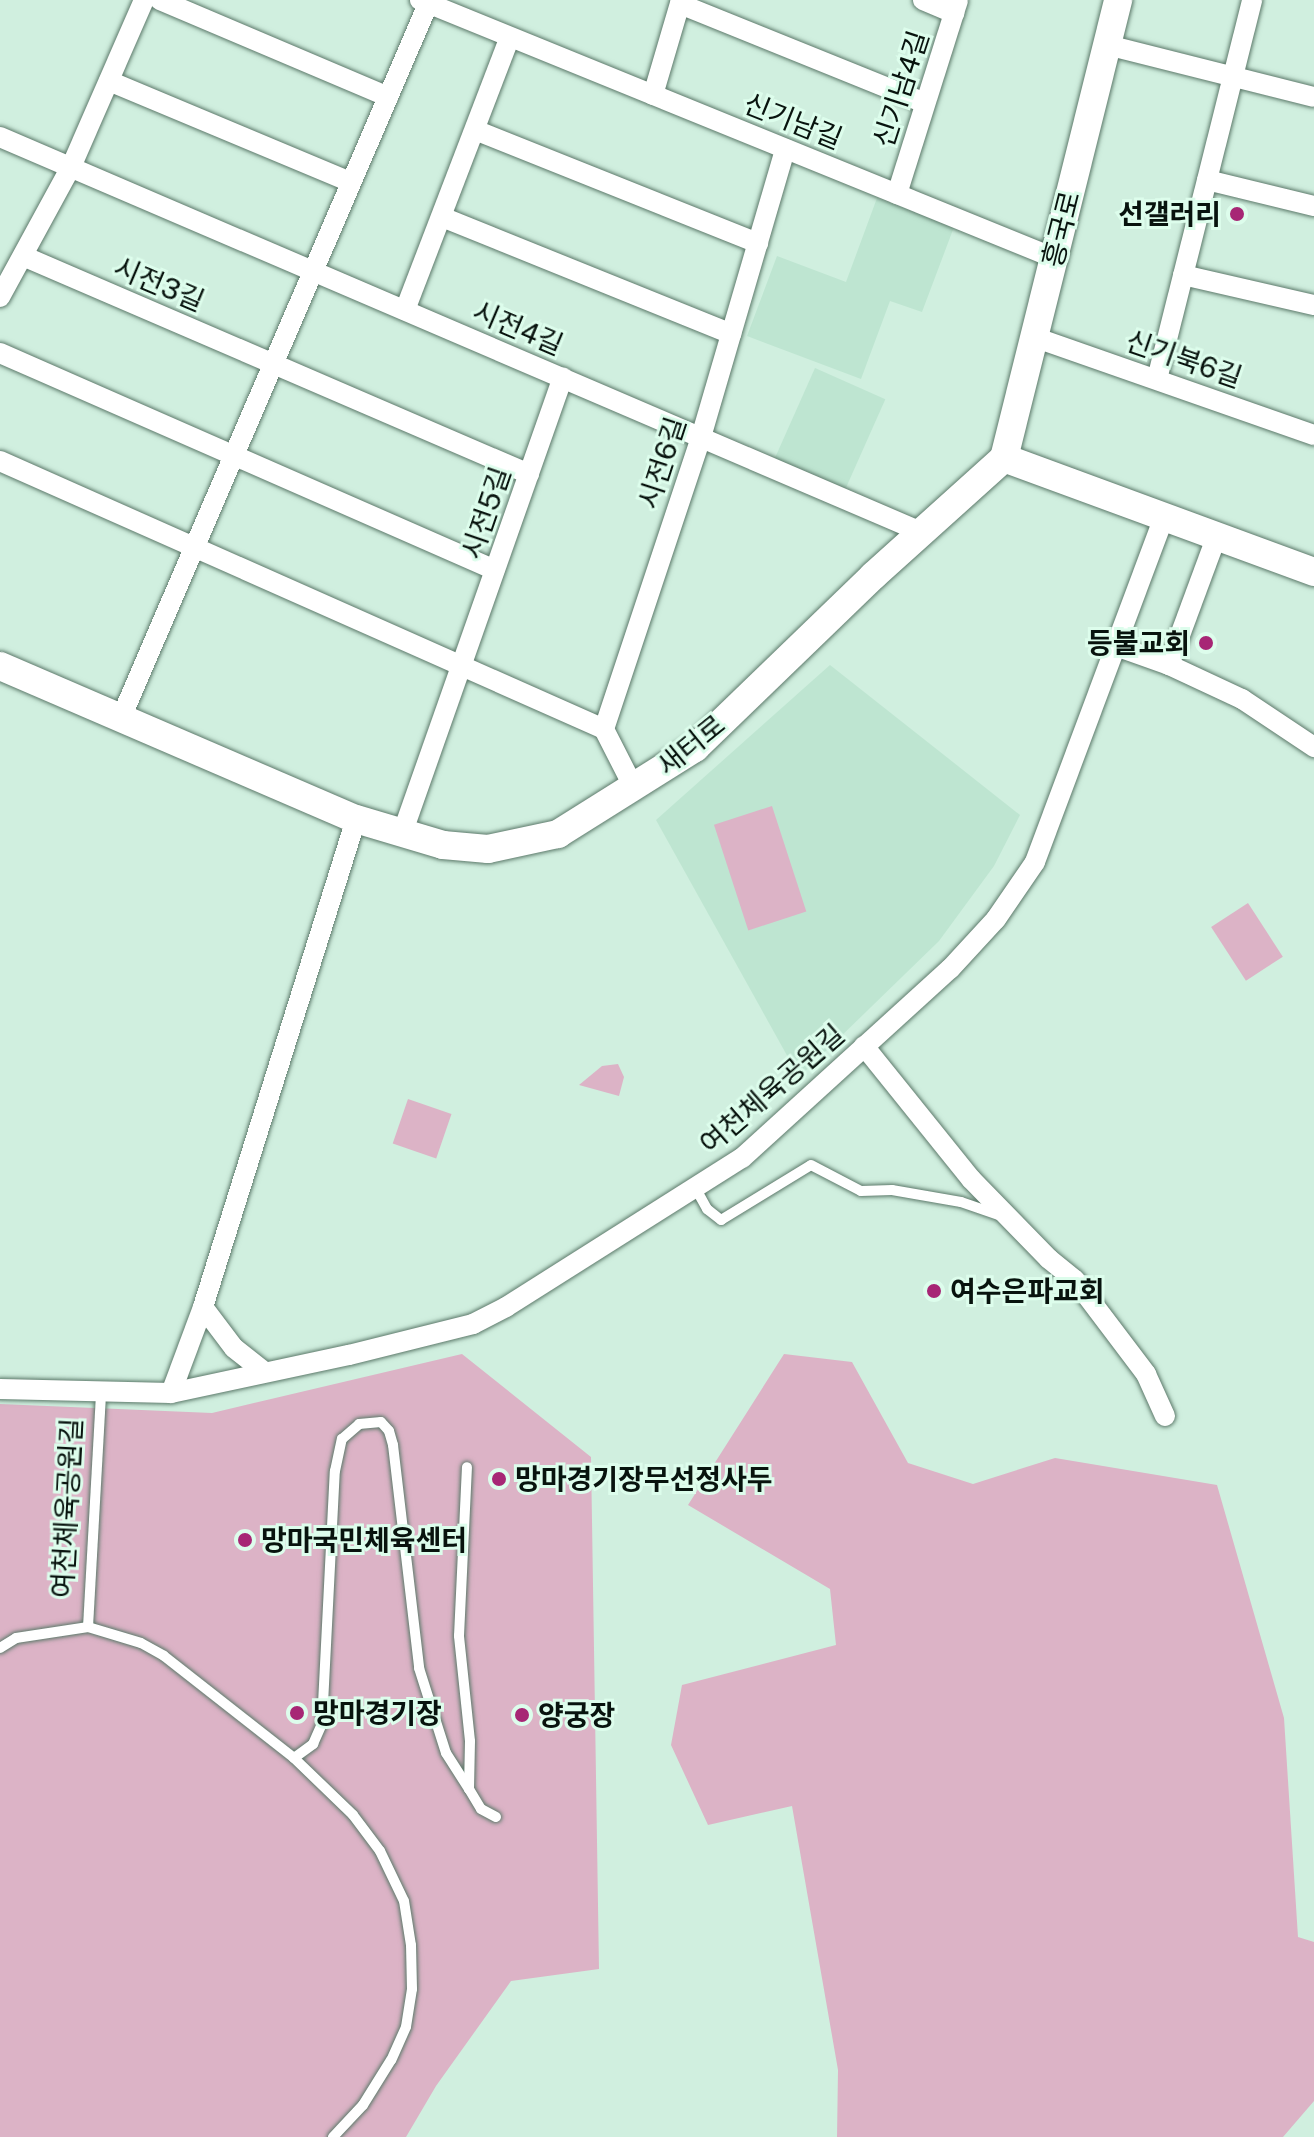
<!DOCTYPE html>
<meta charset="utf-8">
<style>
body{margin:0}
#map{position:relative;width:1314px;height:2137px;overflow:hidden;background:#d0efdf;font-family:"Public Sans","Noto Sans KR",sans-serif}
div>[style]{position:absolute}
.built>*{inset:0;background:#bee5d1;transform-origin:0 0}
.green>*{inset:0;background:#dcb3c6;transform-origin:0 0}
.roads{filter:drop-shadow(0 0 2px #5c796a) drop-shadow(0 0 2px #5c796a)}
.lane>*{height:10px;margin:-5px;padding:0 5px;transform-origin:5px;border-radius:5px;background:#fff}
.street>*{height:20px;margin:-10px;padding:0 10px;transform-origin:10px;border-radius:10px;background:#fff}
.secondary>*{height:28px;margin:-14px;padding:0 14px;transform-origin:14px;border-radius:14px;background:#fff}
.dots>*{width:22px;height:22px;translate:-50% -50%;box-sizing:border-box;border:4px solid #ddfdec;border-radius:50%}
span{translate:-50% -50%;white-space:nowrap;text-align:center;line-height:1.15;-webkit-text-stroke:6px #ddfdec;paint-order:stroke}
.street-label{font-size:28px;color:#08130e}
.poi-label{font-size:28px;color:#08130e;font-weight:700}
.right{translate:-100% -50%;text-align:right}
.left{translate:0 -50%;text-align:left}
</style>
<div id="map">
<div class="built">
<div style="clip-path:polygon(877px 198px,954px 227px,922px 312px,890px 301px,861px 379px,747px 336px,777px 256px,846px 282px)"></div>
<div style="left:815px;top:368px;width:77px;height:99px;rotate:24deg"></div>
<div style="clip-path:polygon(830px 665px,1020px 815px,994px 866px,939px 941px,799px 1077px,656px 820px)"></div>
</div>
<div class="green">
<div style="left:772px;top:806px;width:111px;height:61px;rotate:72deg"></div>
<div style="left:1248px;top:903px;width:64px;height:44px;rotate:57deg"></div>
<div style="clip-path:polygon(618px 1064px,624px 1077px,619px 1096px,579px 1085px,602px 1066px)"></div>
<div style="left:408px;top:1099px;width:46px;height:47px;rotate:19deg"></div>
<div style="clip-path:polygon(462px 1354px,591px 1457px,599px 1969px,511px 1981px,436px 2086px,406px 2137px,0 2137px,0 1404px,212px 1413px)"></div>
<div style="clip-path:polygon(784px 1354px,852px 1362px,908px 1463px,973px 1484px,1055px 1458px,1217px 1485px,1284px 1718px,1298px 1937px,1314px 1942px,1314px 2101px,1283px 2137px,837px 2137px,838px 2070px,792px 1806px,708px 1825px,671px 1745px,682px 1685px,836px 1645px,830px 1589px,688px 1505px)"></div>
</div>
<div class="roads">
<div class="lane">
<div style="left:696px;top:1189px;width:23px;rotate:61deg"></div>
<div style="left:707px;top:1209px;width:18px;rotate:38deg"></div>
<div style="left:721px;top:1220px;width:105px;rotate:-31.4deg"></div>
<div style="left:811px;top:1165px;width:56px;rotate:27.5deg"></div>
<div style="left:861px;top:1191px;width:31px;rotate:-2deg"></div>
<div style="left:892px;top:1190px;width:70px;rotate:9.9deg"></div>
<div style="left:961px;top:1202px;width:39px;rotate:19deg"></div>
<div style="left:88px;top:1627px;width:236px;rotate:-86.8deg"></div>
<div style="left:0;top:1648px;width:19px;rotate:-32deg"></div>
<div style="left:16px;top:1638px;width:73px;rotate:-8.7deg"></div>
<div style="left:88px;top:1627px;width:55px;rotate:16.8deg"></div>
<div style="left:141px;top:1643px;width:26px;rotate:29deg"></div>
<div style="left:164px;top:1656px;width:165px;rotate:38.1deg"></div>
<div style="left:294px;top:1758px;width:82px;rotate:44deg"></div>
<div style="left:353px;top:1815px;width:45px;rotate:53.1deg"></div>
<div style="left:380px;top:1851px;width:55px;rotate:64.4deg"></div>
<div style="left:404px;top:1901px;width:45px;rotate:81deg"></div>
<div style="left:411px;top:1945px;width:44px;rotate:88.7deg"></div>
<div style="left:412px;top:1989px;width:38px;rotate:99deg"></div>
<div style="left:406px;top:2027px;width:36px;rotate:114deg"></div>
<div style="left:391px;top:2060px;width:53px;rotate:121.9deg"></div>
<div style="left:363px;top:2105px;width:44px;rotate:133.2deg"></div>
<div style="left:294px;top:1758px;width:24px;rotate:-36deg"></div>
<div style="left:313px;top:1744px;width:22px;rotate:-66deg"></div>
<div style="left:322px;top:1724px;width:253px;rotate:-87.1deg"></div>
<div style="left:335px;top:1471px;width:33px;rotate:-78deg"></div>
<div style="left:342px;top:1439px;width:23px;rotate:-41deg"></div>
<div style="left:359px;top:1424px;width:22px;rotate:-5deg"></div>
<div style="left:381px;top:1422px;width:12px;rotate:48deg"></div>
<div style="left:389px;top:1431px;width:15px;rotate:74deg"></div>
<div style="left:393px;top:1445px;width:225px;rotate:83.3deg"></div>
<div style="left:419px;top:1668px;width:89px;rotate:72.4deg"></div>
<div style="left:446px;top:1753px;width:43px;rotate:57.4deg"></div>
<div style="left:469px;top:1789px;width:48px;rotate:-88.8deg"></div>
<div style="left:470px;top:1741px;width:106px;rotate:-96deg"></div>
<div style="left:459px;top:1636px;width:169px;rotate:-87.3deg"></div>
<div style="left:469px;top:1789px;width:23px;rotate:59deg"></div>
<div style="left:481px;top:1809px;width:17px;rotate:28deg"></div>
</div>
<div class="street">
<div style="left:160px;top:0;width:248px;rotate:23deg"></div>
<div style="left:420px;top:0;width:684px;rotate:22.14deg"></div>
<div style="left:923px;top:0;width:34px;rotate:23deg"></div>
<div style="left:680px;top:4px;width:264px;rotate:22deg"></div>
<div style="left:1107px;top:45px;width:213px;rotate:14.1deg"></div>
<div style="left:109px;top:81px;width:262px;rotate:22.7deg"></div>
<div style="left:653px;top:95px;width:99px;rotate:-73.6deg"></div>
<div style="left:475px;top:130px;width:305px;rotate:21.8deg"></div>
<div style="left:0;top:137px;width:1002px;rotate:23.21deg"></div>
<div style="left:1207px;top:180px;width:110px;rotate:13.7deg"></div>
<div style="left:897px;top:194px;width:203px;rotate:-72.5deg"></div>
<div style="left:442px;top:217px;width:312px;rotate:22deg"></div>
<div style="left:23px;top:256px;width:551px;rotate:23.31deg"></div>
<div style="left:1183px;top:275px;width:134px;rotate:12.9deg"></div>
<div style="left:0;top:297px;width:148px;rotate:-61.4deg"></div>
<div style="left:71px;top:167px;width:182px;rotate:-66.4deg"></div>
<div style="left:405px;top:310px;width:292px;rotate:-69deg"></div>
<div style="left:1034px;top:337px;width:297px;rotate:19.3deg"></div>
<div style="left:0;top:353px;width:540px;rotate:23.67deg"></div>
<div style="left:1157px;top:379px;width:391px;rotate:-75.9deg"></div>
<div style="left:0;top:461px;width:661px;rotate:23.93deg"></div>
<div style="left:1116px;top:646px;width:56px;rotate:19.7deg"></div>
<div style="left:1169px;top:665px;width:81px;rotate:25deg"></div>
<div style="left:1242px;top:699px;width:87px;rotate:33.7deg"></div>
<div style="left:1169px;top:665px;width:135px;rotate:-69.7deg"></div>
<div style="left:121px;top:718px;width:777px;rotate:-66.73deg"></div>
<div style="left:634px;top:788px;width:66px;rotate:-117deg"></div>
<div style="left:604px;top:729px;width:308px;rotate:-71.6deg"></div>
<div style="left:701px;top:437px;width:300px;rotate:-73.7deg"></div>
<div style="left:402px;top:834px;width:484px;rotate:-70.6deg"></div>
<div style="left:864px;top:1046px;width:171px;rotate:51.2deg"></div>
<div style="left:971px;top:1179px;width:112px;rotate:45.7deg"></div>
<div style="left:1049px;top:1259px;width:33px;rotate:39deg"></div>
<div style="left:1075px;top:1280px;width:118px;rotate:52.9deg"></div>
<div style="left:1146px;top:1374px;width:46px;rotate:65.7deg"></div>
<div style="left:203px;top:1307px;width:51px;rotate:52.9deg"></div>
<div style="left:234px;top:1348px;width:39px;rotate:38deg"></div>
<div style="left:0;top:1389px;width:171px;rotate:1.3deg"></div>
<div style="left:171px;top:1393px;width:182px;rotate:-12.1deg"></div>
<div style="left:349px;top:1355px;width:128px;rotate:-14deg"></div>
<div style="left:473px;top:1324px;width:37px;rotate:-27deg"></div>
<div style="left:506px;top:1307px;width:279px;rotate:-32.3deg"></div>
<div style="left:742px;top:1158px;width:281px;rotate:-42.3deg"></div>
<div style="left:950px;top:969px;width:68px;rotate:-47.4deg"></div>
<div style="left:996px;top:919px;width:69px;rotate:-55.6deg"></div>
<div style="left:1035px;top:862px;width:366px;rotate:-69.5deg"></div>
<div style="left:171px;top:1393px;width:92px;rotate:-69.6deg"></div>
<div style="left:203px;top:1307px;width:511px;rotate:-72.59deg"></div>
</div>
<div class="secondary">
<div style="left:1004px;top:458px;width:472px;rotate:-76deg"></div>
<div style="left:0;top:666px;width:387px;rotate:23.3deg"></div>
<div style="left:356px;top:819px;width:91px;rotate:16.6deg"></div>
<div style="left:443px;top:845px;width:45px;rotate:5.1deg"></div>
<div style="left:488px;top:849px;width:72px;rotate:-12.1deg"></div>
<div style="left:558px;top:834px;width:162px;rotate:-32.1deg"></div>
<div style="left:695px;top:748px;width:248px;rotate:-44deg"></div>
<div style="left:873px;top:576px;width:176px;rotate:-42deg"></div>
<div style="left:1004px;top:458px;width:330px;rotate:20.2deg"></div>
</div>
</div>
<div class="dots">
<div style="left:1237px;top:214px;background:#a72675"></div>
<div style="left:1206px;top:643px;background:#a72675"></div>
<div style="left:934px;top:1291px;background:#a72675"></div>
<div style="left:499px;top:1479px;background:#a72675"></div>
<div style="left:245px;top:1540px;background:#a72675"></div>
<div style="left:297px;top:1713px;background:#a72675"></div>
<div style="left:522px;top:1715px;background:#a72675"></div>
</div>
<div class="street-label">
<span style="left:901px;top:89px;rotate:-72deg">신기남4길</span>
<span style="left:793px;top:121px;rotate:22deg">신기남길</span>
<span style="left:1061px;top:229px;rotate:-76deg">흥국로</span>
<span style="left:159px;top:284px;rotate:23deg">시전3길</span>
<span style="left:518px;top:328px;rotate:23deg">시전4길</span>
<span style="left:1184px;top:359px;rotate:19deg">신기북6길</span>
<span style="left:662px;top:463px;rotate:-72deg">시전6길</span>
<span style="left:486px;top:513px;rotate:-71deg">시전5길</span>
<span style="left:691px;top:745px;rotate:-39deg">새터로</span>
<span style="left:772px;top:1089px;rotate:-41deg">여천체육공원길</span>
<span style="left:67px;top:1508px;rotate:-87deg">여천체육공원길</span>
</div>
<div class="poi-label">
<span class="right" style="left:1221px;top:214px">선갤러리</span>
<span class="right" style="left:1190px;top:643px">등불교회</span>
<span class="left" style="left:950px;top:1291px">여수은파교회</span>
<span class="left" style="left:515px;top:1479px">망마경기장무선정사두</span>
<span class="left" style="left:261px;top:1540px">망마국민체육센터</span>
<span class="left" style="left:313px;top:1713px">망마경기장</span>
<span class="left" style="left:538px;top:1715px">양궁장</span>
</div>
</div>
